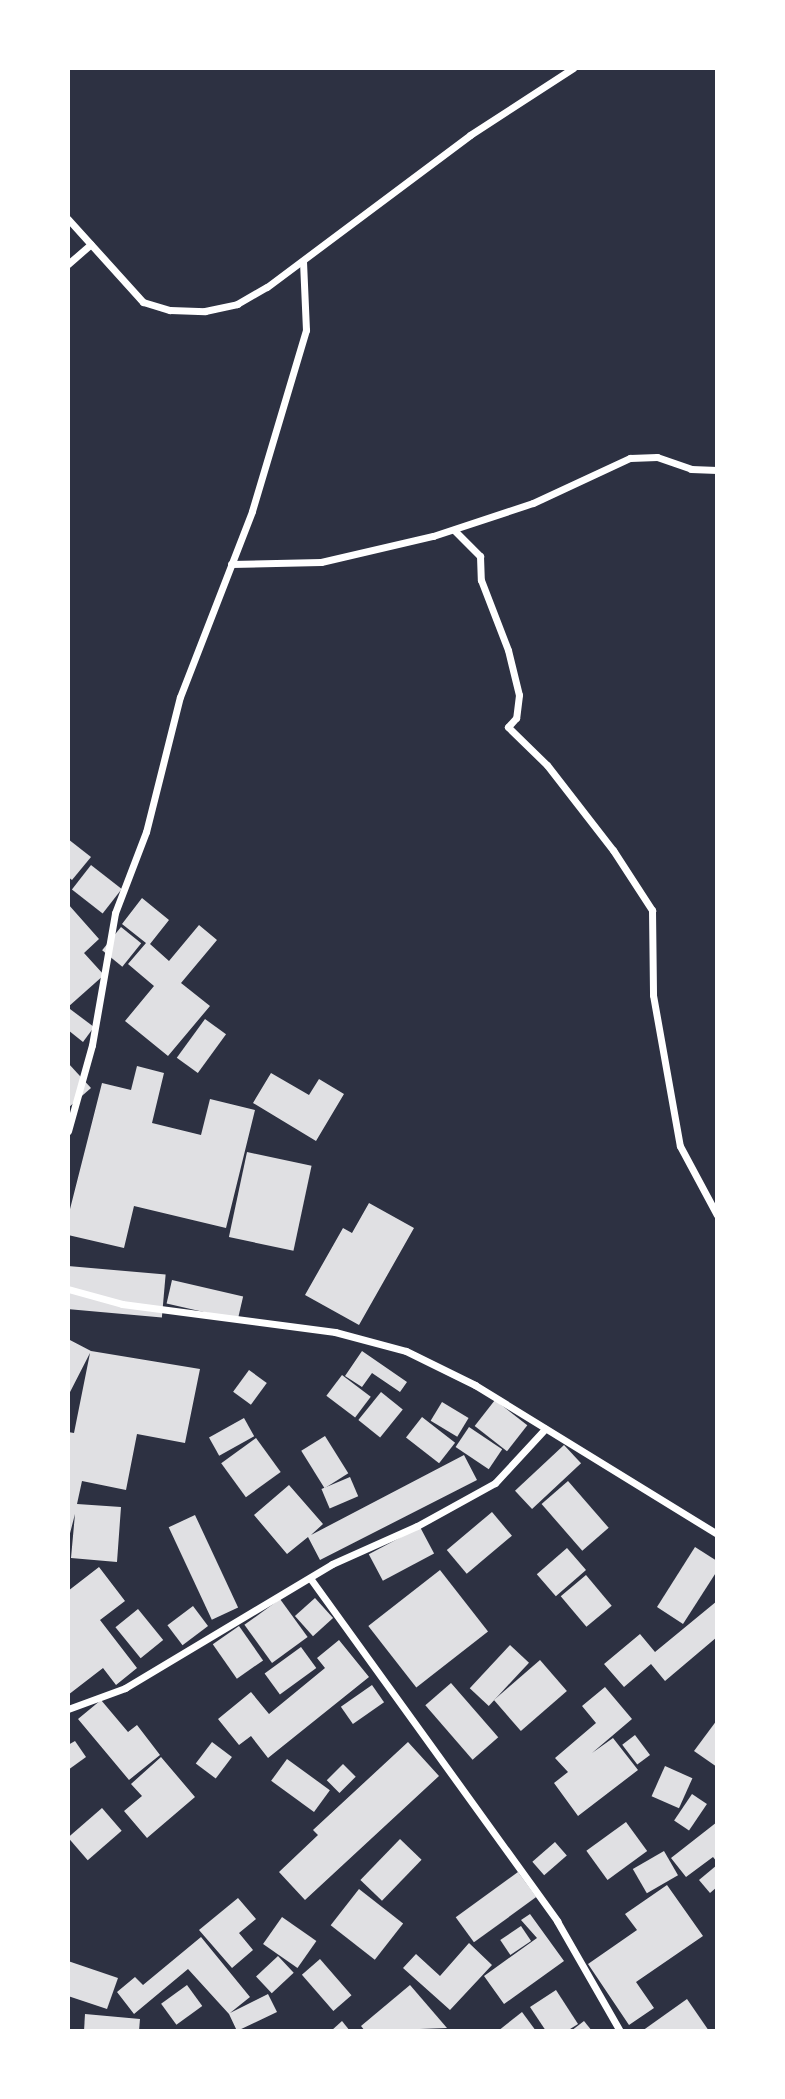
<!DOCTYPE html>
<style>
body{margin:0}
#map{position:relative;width:785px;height:2099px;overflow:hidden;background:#2d3142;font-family:Inter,sans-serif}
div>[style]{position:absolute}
.building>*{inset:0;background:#e0e0e3;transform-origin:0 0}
.minor>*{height:7px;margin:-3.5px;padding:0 3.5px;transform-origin:3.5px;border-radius:3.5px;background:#fff}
span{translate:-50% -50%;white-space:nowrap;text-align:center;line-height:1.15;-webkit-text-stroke:7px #fff;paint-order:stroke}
.frame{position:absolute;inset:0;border:70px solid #fff;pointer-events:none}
</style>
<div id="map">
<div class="building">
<div style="clip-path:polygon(68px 839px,91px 857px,72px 880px,68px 877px)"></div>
<div style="left:91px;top:865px;width:39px;height:31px;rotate:38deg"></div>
<div style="clip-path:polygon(142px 898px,169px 920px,150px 944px,169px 961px,199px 925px,217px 940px,181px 983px,210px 1006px,168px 1056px,125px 1021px,154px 986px,128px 964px,146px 943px,122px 924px)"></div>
<div style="clip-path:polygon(68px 904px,99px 939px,84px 953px,104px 975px,68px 1007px)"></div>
<div style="left:121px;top:927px;width:26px;height:30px;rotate:39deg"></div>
<div style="clip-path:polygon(70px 1009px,94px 1027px,83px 1042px,68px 1030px)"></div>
<div style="left:205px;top:1019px;width:26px;height:48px;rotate:36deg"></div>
<div style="clip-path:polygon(68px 1063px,91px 1088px,68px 1108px)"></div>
<div style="clip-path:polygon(137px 1066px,164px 1073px,152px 1123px,201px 1135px,210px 1099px,255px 1110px,226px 1228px,134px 1206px,124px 1248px,68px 1235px,68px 1217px,102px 1083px,131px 1090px)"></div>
<div style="clip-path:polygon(271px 1073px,309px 1095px,319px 1079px,344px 1094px,316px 1141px,253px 1103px)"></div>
<div style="left:247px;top:1152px;width:66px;height:87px;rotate:12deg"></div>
<div style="clip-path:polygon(369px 1203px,414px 1228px,359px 1325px,305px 1295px,343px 1228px,352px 1233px)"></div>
<div style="left:68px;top:1266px;width:98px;height:43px;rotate:5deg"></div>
<div style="left:172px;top:1280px;width:73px;height:24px;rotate:13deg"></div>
<div style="clip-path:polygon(68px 1339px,91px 1351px,200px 1369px,185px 1443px,137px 1434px,126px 1490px,82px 1481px,77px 1504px,121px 1507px,117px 1562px,71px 1558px,75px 1514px,68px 1541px,68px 1432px,74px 1433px,90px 1353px,68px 1396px)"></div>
<div style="clip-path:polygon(362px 1351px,407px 1382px,400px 1392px,372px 1373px,362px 1387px,345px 1376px)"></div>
<div style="left:249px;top:1370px;width:22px;height:27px;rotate:36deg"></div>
<div style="left:342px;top:1375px;width:36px;height:26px;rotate:37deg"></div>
<div style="left:381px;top:1392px;width:28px;height:36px;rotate:39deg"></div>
<div style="left:495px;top:1400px;width:41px;height:33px;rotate:38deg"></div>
<div style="left:442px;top:1402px;width:31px;height:22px;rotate:31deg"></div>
<div style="left:422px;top:1417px;width:42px;height:26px;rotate:38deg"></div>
<div style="left:244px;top:1418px;width:21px;height:40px;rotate:61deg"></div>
<div style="left:469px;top:1427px;width:40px;height:24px;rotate:34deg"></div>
<div style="left:325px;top:1436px;width:44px;height:28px;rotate:58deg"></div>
<div style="left:256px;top:1438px;width:42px;height:43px;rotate:54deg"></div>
<div style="left:564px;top:1445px;width:25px;height:67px;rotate:47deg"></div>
<div style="clip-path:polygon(464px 1455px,477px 1480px,320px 1560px,308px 1537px,287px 1554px,254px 1515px,289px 1485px,323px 1524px,311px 1535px)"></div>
<div style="left:350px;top:1477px;width:21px;height:31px;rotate:67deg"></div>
<div style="left:568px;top:1481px;width:62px;height:35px;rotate:49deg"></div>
<div style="left:492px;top:1512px;width:31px;height:59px;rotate:50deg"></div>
<div style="left:195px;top:1515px;width:102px;height:29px;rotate:65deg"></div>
<div style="left:420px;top:1527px;width:30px;height:58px;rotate:62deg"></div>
<div style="clip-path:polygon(695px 1547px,717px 1561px,717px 1571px,683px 1624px,657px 1607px)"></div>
<div style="left:567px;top:1548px;width:29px;height:40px;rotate:49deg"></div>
<div style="clip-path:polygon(99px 1567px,125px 1601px,100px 1620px,137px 1668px,116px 1685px,103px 1668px,68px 1695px,68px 1591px)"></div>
<div style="left:440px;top:1570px;width:78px;height:91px;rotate:52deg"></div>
<div style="left:586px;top:1575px;width:40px;height:33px;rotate:50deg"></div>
<div style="left:315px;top:1598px;width:27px;height:27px;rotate:48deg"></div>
<div style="left:280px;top:1599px;width:47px;height:44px;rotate:54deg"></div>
<div style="clip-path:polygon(717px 1601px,717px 1637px,665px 1681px,651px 1664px,624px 1687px,604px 1664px,640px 1634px,655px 1652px)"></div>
<div style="left:193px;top:1606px;width:25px;height:32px;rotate:53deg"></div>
<div style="left:138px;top:1609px;width:40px;height:29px;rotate:51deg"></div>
<div style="left:239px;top:1626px;width:42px;height:32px;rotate:55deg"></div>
<div style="clip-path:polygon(339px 1640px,369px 1677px,268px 1758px,251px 1736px,239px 1745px,218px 1719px,251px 1692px,269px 1714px,325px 1668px,317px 1658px)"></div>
<div style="left:510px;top:1645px;width:26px;height:59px;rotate:43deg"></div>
<div style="left:301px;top:1647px;width:26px;height:45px;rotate:54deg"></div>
<div style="left:540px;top:1660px;width:41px;height:61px;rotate:49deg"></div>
<div style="left:451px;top:1683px;width:72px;height:34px;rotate:49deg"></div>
<div style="left:372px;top:1685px;width:21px;height:38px;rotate:55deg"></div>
<div style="clip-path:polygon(605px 1687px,632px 1719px,592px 1753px,613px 1738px,638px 1770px,578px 1816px,554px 1783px,568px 1772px,555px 1758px,596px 1723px,582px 1706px)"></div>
<div style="clip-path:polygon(101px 1700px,128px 1732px,137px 1725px,160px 1755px,129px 1780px,78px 1719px)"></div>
<div style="clip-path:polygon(717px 1720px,717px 1767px,694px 1751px)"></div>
<div style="left:635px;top:1735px;width:25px;height:16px;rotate:53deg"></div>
<div style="clip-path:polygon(75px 1741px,86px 1757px,68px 1770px,68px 1745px)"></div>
<div style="left:212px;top:1742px;width:25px;height:27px;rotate:37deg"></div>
<div style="clip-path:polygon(408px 1742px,439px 1776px,305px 1900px,279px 1872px,318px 1835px,313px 1830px)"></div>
<div style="clip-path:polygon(161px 1757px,195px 1797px,147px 1838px,124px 1811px,142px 1796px,131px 1784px)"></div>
<div style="left:287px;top:1759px;width:53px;height:27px;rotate:36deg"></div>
<div style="left:343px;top:1764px;width:18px;height:23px;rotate:45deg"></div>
<div style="left:665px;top:1766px;width:30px;height:33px;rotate:24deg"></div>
<div style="left:692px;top:1794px;width:18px;height:32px;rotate:34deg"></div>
<div style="left:102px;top:1808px;width:30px;height:45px;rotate:49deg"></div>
<div style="left:626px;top:1822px;width:36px;height:49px;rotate:54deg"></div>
<div style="clip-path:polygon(717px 1822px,717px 1862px,713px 1857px,686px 1877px,671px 1858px)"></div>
<div style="left:400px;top:1839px;width:30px;height:57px;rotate:44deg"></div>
<div style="left:555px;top:1842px;width:18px;height:30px;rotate:49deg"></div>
<div style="left:664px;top:1851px;width:28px;height:36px;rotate:60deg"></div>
<div style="clip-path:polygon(717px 1865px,717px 1887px,710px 1893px,699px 1880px)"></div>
<div style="left:518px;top:1872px;width:31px;height:77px;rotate:54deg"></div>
<div style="clip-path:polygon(667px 1885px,703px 1936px,636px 1982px,654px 2008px,629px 2025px,588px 1964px,637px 1930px,625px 1914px)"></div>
<div style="left:359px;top:1889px;width:56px;height:46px;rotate:38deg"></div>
<div style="clip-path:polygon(238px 1898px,256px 1919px,239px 1933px,253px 1950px,232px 1968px,199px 1930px)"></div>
<div style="clip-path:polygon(530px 1914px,564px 1961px,504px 2004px,484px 1976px,537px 1938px,521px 1920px)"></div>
<div style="left:282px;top:1917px;width:42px;height:33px;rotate:35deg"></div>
<div style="left:521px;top:1926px;width:18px;height:25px;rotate:56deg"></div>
<div style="clip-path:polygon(201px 1937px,250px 1997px,230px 2013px,268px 1994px,277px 2012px,237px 2031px,229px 2014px,188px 1969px,134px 2014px,117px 1992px,135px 1977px,143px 1985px)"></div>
<div style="clip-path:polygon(469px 1943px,492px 1965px,450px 2010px,403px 1968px,416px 1954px,440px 1976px)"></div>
<div style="left:278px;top:1956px;width:23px;height:30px;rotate:47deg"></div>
<div style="left:320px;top:1959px;width:48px;height:24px;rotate:49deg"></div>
<div style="clip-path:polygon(68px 1961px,118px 1978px,107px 2009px,68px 1996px)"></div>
<div style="left:187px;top:1985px;width:26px;height:32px;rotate:54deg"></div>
<div style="clip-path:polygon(410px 1985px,447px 2028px,365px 2031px,361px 2026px)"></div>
<div style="clip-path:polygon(556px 1990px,578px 2024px,567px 2031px,546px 2031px,530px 2007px)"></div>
<div style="clip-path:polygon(687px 1999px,709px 2031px,642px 2031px)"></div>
<div style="clip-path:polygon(522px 2012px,536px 2031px,498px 2031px)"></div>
<div style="clip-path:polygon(85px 2014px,140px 2019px,139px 2031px,84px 2031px)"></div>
<div style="clip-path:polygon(342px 2021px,350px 2031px,331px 2031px)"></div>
<div style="clip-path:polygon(584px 2021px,592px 2031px,571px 2031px)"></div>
</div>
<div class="minor">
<div style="left:68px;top:219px;width:112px;rotate:47.9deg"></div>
<div style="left:143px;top:302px;width:28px;rotate:17deg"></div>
<div style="left:170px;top:310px;width:35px;rotate:2deg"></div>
<div style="left:205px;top:311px;width:33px;rotate:-12deg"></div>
<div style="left:237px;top:304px;width:34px;rotate:-30deg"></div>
<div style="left:267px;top:287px;width:254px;rotate:-36.8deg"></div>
<div style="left:470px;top:135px;width:123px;rotate:-33deg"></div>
<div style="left:68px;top:264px;width:30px;rotate:-41deg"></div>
<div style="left:454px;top:530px;width:37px;rotate:45deg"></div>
<div style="left:480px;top:556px;width:24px;rotate:88deg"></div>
<div style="left:481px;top:580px;width:75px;rotate:68.9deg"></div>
<div style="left:508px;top:650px;width:46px;rotate:76.3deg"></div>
<div style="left:519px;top:695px;width:23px;rotate:97deg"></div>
<div style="left:516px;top:718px;width:12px;rotate:132deg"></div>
<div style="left:508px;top:727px;width:54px;rotate:44.3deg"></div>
<div style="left:547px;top:765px;width:108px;rotate:52.2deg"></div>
<div style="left:613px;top:850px;width:72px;rotate:57deg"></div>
<div style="left:652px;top:910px;width:85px;rotate:89.3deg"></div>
<div style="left:653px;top:995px;width:153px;rotate:79.9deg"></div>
<div style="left:680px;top:1146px;width:78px;rotate:61.8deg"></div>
<div style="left:231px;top:564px;width:90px;rotate:-1.3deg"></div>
<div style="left:321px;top:562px;width:115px;rotate:-13.1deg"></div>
<div style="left:433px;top:536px;width:105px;rotate:-18.3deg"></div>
<div style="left:533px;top:503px;width:107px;rotate:-24.9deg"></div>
<div style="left:630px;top:458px;width:27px;rotate:-2deg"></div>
<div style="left:657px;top:457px;width:36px;rotate:19deg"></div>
<div style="left:691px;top:469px;width:26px;rotate:2deg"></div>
<div style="left:68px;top:1131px;width:89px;rotate:-74.4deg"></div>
<div style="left:92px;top:1045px;width:134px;rotate:-80.1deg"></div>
<div style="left:115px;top:913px;width:87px;rotate:-69.1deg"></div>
<div style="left:146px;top:832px;width:139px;rotate:-75.9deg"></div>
<div style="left:180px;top:697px;width:199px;rotate:-68.8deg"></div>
<div style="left:252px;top:511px;width:189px;rotate:-73.4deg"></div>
<div style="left:306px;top:330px;width:69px;rotate:-92.5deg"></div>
<div style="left:68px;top:1289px;width:56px;rotate:15.5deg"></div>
<div style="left:122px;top:1304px;width:215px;rotate:7.5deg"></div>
<div style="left:335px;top:1332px;width:73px;rotate:15deg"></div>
<div style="left:406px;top:1351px;width:77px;rotate:26.2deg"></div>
<div style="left:475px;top:1385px;width:284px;rotate:31.6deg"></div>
<div style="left:310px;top:1578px;width:423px;rotate:54.2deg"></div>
<div style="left:557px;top:1921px;width:127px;rotate:60.2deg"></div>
<div style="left:68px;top:1709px;width:61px;rotate:-20.2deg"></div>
<div style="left:125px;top:1688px;width:241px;rotate:-30.9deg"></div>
<div style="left:332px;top:1564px;width:93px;rotate:-24.1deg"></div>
<div style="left:417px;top:1526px;width:89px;rotate:-28.9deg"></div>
<div style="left:495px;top:1483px;width:74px;rotate:-47.2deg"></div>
</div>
<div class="frame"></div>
</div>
